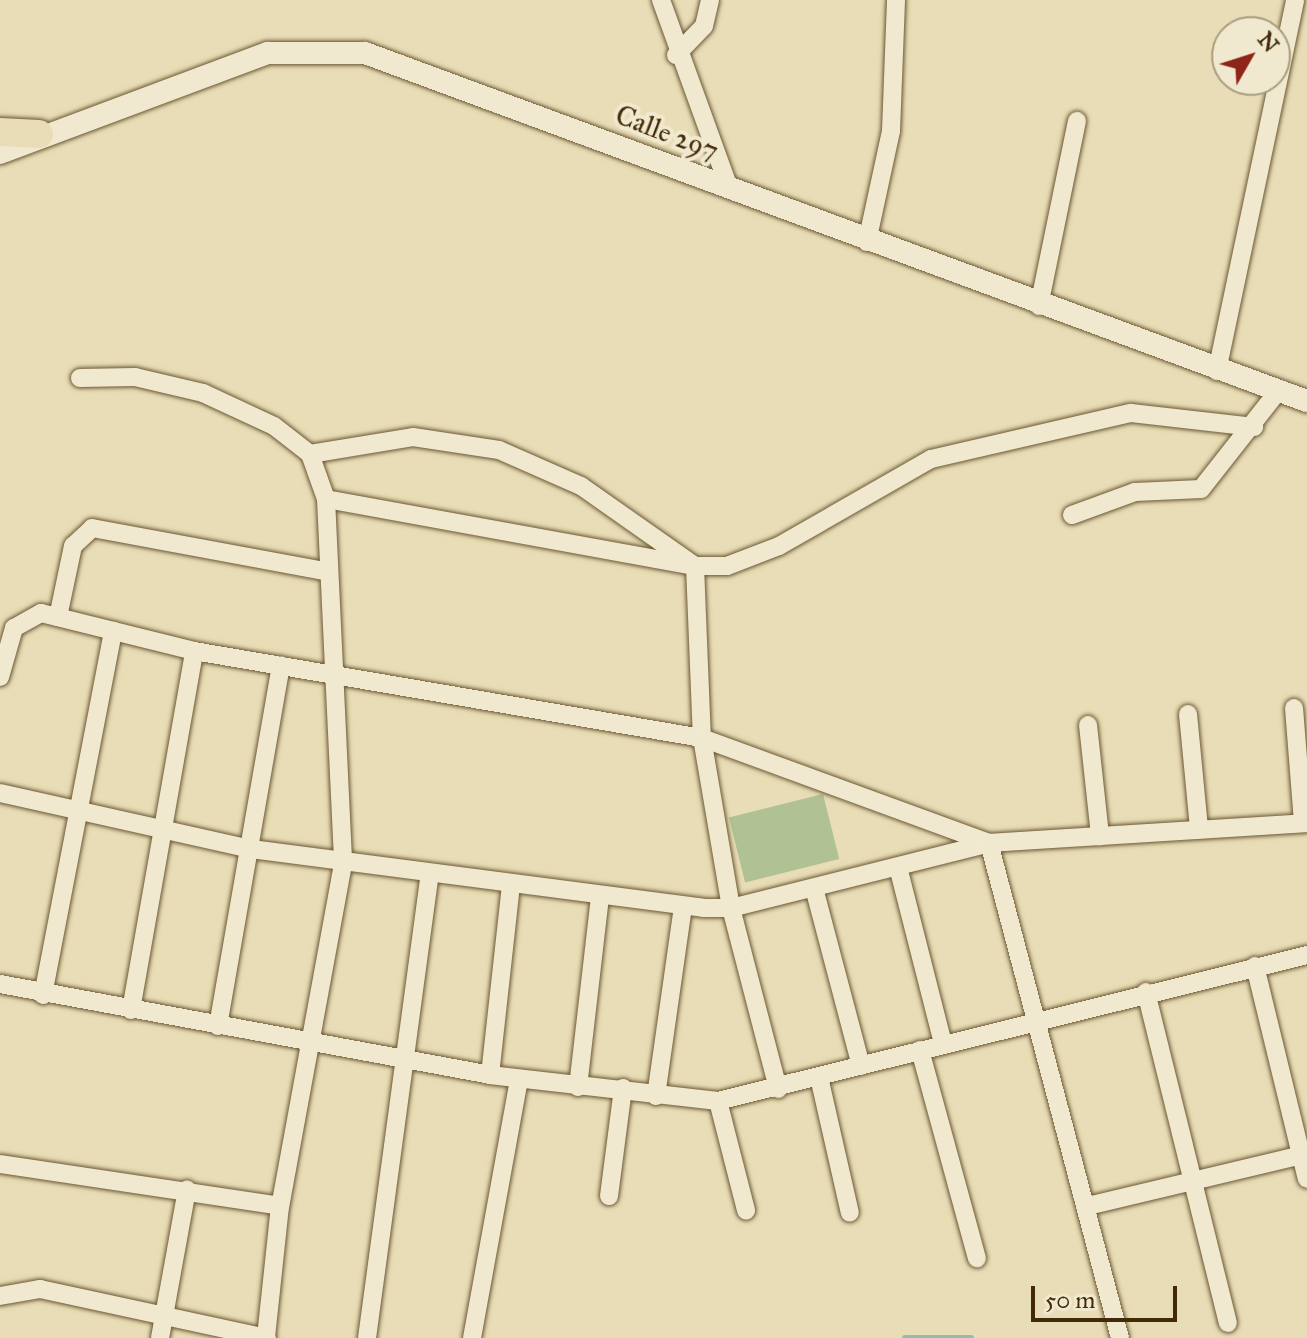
<!DOCTYPE html>
<style>
body{margin:0}
#map{position:relative;width:1307px;height:1338px;overflow:hidden;background:#e8ddb6;font-family:"IM FELL Great Primer",serif}
div>[style]{position:absolute}
.green>*{inset:0;background:#b0c293;transform-origin:0 0}
.stream>*{height:6px;margin:-3px;padding:0 3px;transform-origin:3px;border-radius:3px;background:#98bcab}
.roads{filter:drop-shadow(0 0 2px #6c5733) drop-shadow(0 0 2px #6c5733)}
.minor>*{height:18px;margin:-9px;padding:0 9px;transform-origin:9px;border-radius:9px;background:#f0e9d0}
.tertiary>*{height:22px;margin:-11px;padding:0 11px;transform-origin:11px;border-radius:11px;background:#f0e9d0}
.trunk>*{height:28px;margin:-14px;padding:0 14px;transform-origin:14px;border-radius:14px;background:#e8ddb6}
span{translate:-50% -50%;white-space:nowrap;text-align:center;line-height:1.15;-webkit-text-stroke:8px #f0e9d0;paint-order:stroke}
.street-label{font-size:28px;color:#422a07}
.north{position:absolute;left:1211px;top:16px;width:80px;height:80px;box-sizing:border-box;background:#f0e9d0;border:2px solid #aa9d80;border-radius:50%;rotate:51deg;font-size:22px;font-weight:700;line-height:32px;text-align:center;color:#422a07}
.north::after{content:'';display:block;margin:auto;width:28px;height:36px;background:#8f2418;clip-path:polygon(50% 0,100% 100%,50% 72%,0 100%)}
.scale{position:absolute;left:1031px;top:1286px;width:146px;height:36px;box-sizing:border-box;border:4px solid #422a07;border-top:0;padding-left:10px;font-size:24px;line-height:28px;white-space:nowrap;color:#422a07;-webkit-text-stroke:6px #f0e9d0;paint-order:stroke}
</style>
<div id="map">
<div class="green">
<div style="left:823px;top:794px;width:67px;height:97px;rotate:76deg"></div>
</div>
<div class="stream">
<div style="left:905px;top:1338px;width:66px"></div>
</div>
<div class="roads">
<div class="minor">
<div style="left:661px;top:0;width:200px;rotate:70.1deg"></div>
<div style="left:676px;top:55px;width:40px;rotate:-46deg"></div>
<div style="left:704px;top:26px;width:27px;rotate:-77deg"></div>
<div style="left:867px;top:242px;width:114px;rotate:-77.8deg"></div>
<div style="left:891px;top:131px;width:131px;rotate:-87.8deg"></div>
<div style="left:1039px;top:306px;width:189px;rotate:-78.4deg"></div>
<div style="left:1217px;top:371px;width:379px;rotate:-78.1deg"></div>
<div style="left:80px;top:378px;width:55px;rotate:-1deg"></div>
<div style="left:135px;top:377px;width:70px;rotate:13.2deg"></div>
<div style="left:203px;top:393px;width:78px;rotate:24.9deg"></div>
<div style="left:274px;top:426px;width:46px;rotate:37.9deg"></div>
<div style="left:310px;top:454px;width:48px;rotate:70.4deg"></div>
<div style="left:326px;top:499px;width:365px;rotate:87.3deg"></div>
<div style="left:343px;top:864px;width:348px;rotate:100.4deg"></div>
<div style="left:280px;top:1206px;width:131px;rotate:96.1deg"></div>
<div style="left:310px;top:454px;width:104px;rotate:-9.4deg"></div>
<div style="left:413px;top:437px;width:87px;rotate:8.6deg"></div>
<div style="left:499px;top:450px;width:90px;rotate:23.7deg"></div>
<div style="left:581px;top:486px;width:139px;rotate:35.1deg"></div>
<div style="left:695px;top:566px;width:32px"></div>
<div style="left:727px;top:566px;width:56px;rotate:-21deg"></div>
<div style="left:779px;top:546px;width:175px;rotate:-29.8deg"></div>
<div style="left:931px;top:459px;width:205px;rotate:-13deg"></div>
<div style="left:1131px;top:413px;width:124px;rotate:6.5deg"></div>
<div style="left:326px;top:499px;width:375px;rotate:10.3deg"></div>
<div style="left:695px;top:566px;width:172px;rotate:87.7deg"></div>
<div style="left:702px;top:738px;width:172px;rotate:80.3deg"></div>
<div style="left:731px;top:908px;width:187px;rotate:75.4deg"></div>
<div style="left:1072px;top:515px;width:67px;rotate:-20.1deg"></div>
<div style="left:1135px;top:492px;width:66px;rotate:-2.6deg"></div>
<div style="left:1201px;top:489px;width:125px;rotate:-51.8deg"></div>
<div style="left:58px;top:617px;width:73px;rotate:-78.1deg"></div>
<div style="left:73px;top:546px;width:26px;rotate:-43deg"></div>
<div style="left:92px;top:528px;width:241px;rotate:10.5deg"></div>
<div style="left:0;top:677px;width:51px;rotate:-74.1deg"></div>
<div style="left:14px;top:628px;width:31px;rotate:-29deg"></div>
<div style="left:41px;top:613px;width:158px;rotate:13.9deg"></div>
<div style="left:194px;top:651px;width:515px;rotate:9.72deg"></div>
<div style="left:702px;top:738px;width:306px;rotate:20.1deg"></div>
<div style="left:989px;top:843px;width:512px;rotate:75.18deg"></div>
<div style="left:1294px;top:708px;width:115px;rotate:85.5deg"></div>
<div style="left:1188px;top:714px;width:116px;rotate:84.5deg"></div>
<div style="left:1088px;top:725px;width:112px;rotate:83.8deg"></div>
<div style="left:0;top:793px;width:257px;rotate:12.6deg"></div>
<div style="left:251px;top:849px;width:456px;rotate:7.4deg"></div>
<div style="left:703px;top:908px;width:28px"></div>
<div style="left:731px;top:908px;width:266px;rotate:-14.1deg"></div>
<div style="left:989px;top:843px;width:319px;rotate:-3.6deg"></div>
<div style="left:898px;top:867px;width:182px;rotate:75.7deg"></div>
<div style="left:814px;top:888px;width:184px;rotate:75.2deg"></div>
<div style="left:1255px;top:966px;width:219px;rotate:76.3deg"></div>
<div style="left:0;top:984px;width:498px;rotate:10.5deg"></div>
<div style="left:490px;top:1075px;width:229px;rotate:6.5deg"></div>
<div style="left:718px;top:1101px;width:607px;rotate:-13.92deg"></div>
<div style="left:1146px;top:992px;width:341px;rotate:76.1deg"></div>
<div style="left:43px;top:995px;width:371px;rotate:-79.1deg"></div>
<div style="left:131px;top:1010px;width:364px;rotate:-80deg"></div>
<div style="left:218px;top:1026px;width:366px;rotate:-80.1deg"></div>
<div style="left:920px;top:1050px;width:216px;rotate:74.7deg"></div>
<div style="left:490px;top:1075px;width:190px;rotate:-83.7deg"></div>
<div style="left:819px;top:1077px;width:139px;rotate:77.2deg"></div>
<div style="left:578px;top:1087px;width:192px;rotate:-83.4deg"></div>
<div style="left:656px;top:1096px;width:192px;rotate:-81.9deg"></div>
<div style="left:718px;top:1101px;width:113px;rotate:75.6deg"></div>
<div style="left:0;top:1164px;width:283px;rotate:8.5deg"></div>
<div style="left:609px;top:1196px;width:109px;rotate:-82.6deg"></div>
<div style="left:1088px;top:1206px;width:225px;rotate:-13.4deg"></div>
<div style="left:0;top:1296px;width:41px;rotate:-9.9deg"></div>
<div style="left:40px;top:1289px;width:232px;rotate:12.2deg"></div>
<div style="left:160px;top:1338px;width:151px;rotate:-79.7deg"></div>
<div style="left:367px;top:1338px;width:465px;rotate:-82.3deg"></div>
<div style="left:472px;top:1338px;width:263px;rotate:-79.7deg"></div>
</div>
<div class="tertiary">
<div style="left:0;top:153px;width:286px;rotate:-20.5deg"></div>
<div style="left:268px;top:53px;width:97px"></div>
<div style="left:365px;top:53px;width:1004px;rotate:20.28deg"></div>
</div>
<div class="trunk">
<div style="left:0;top:132px;width:39px;rotate:3deg"></div>
</div>
</div>
<div class="street-label">
<span style="left:667px;top:133px;rotate:21deg">Calle 297</span>
</div>
<div class="north">N</div>
<div class="scale">50 m</div>
</div>
